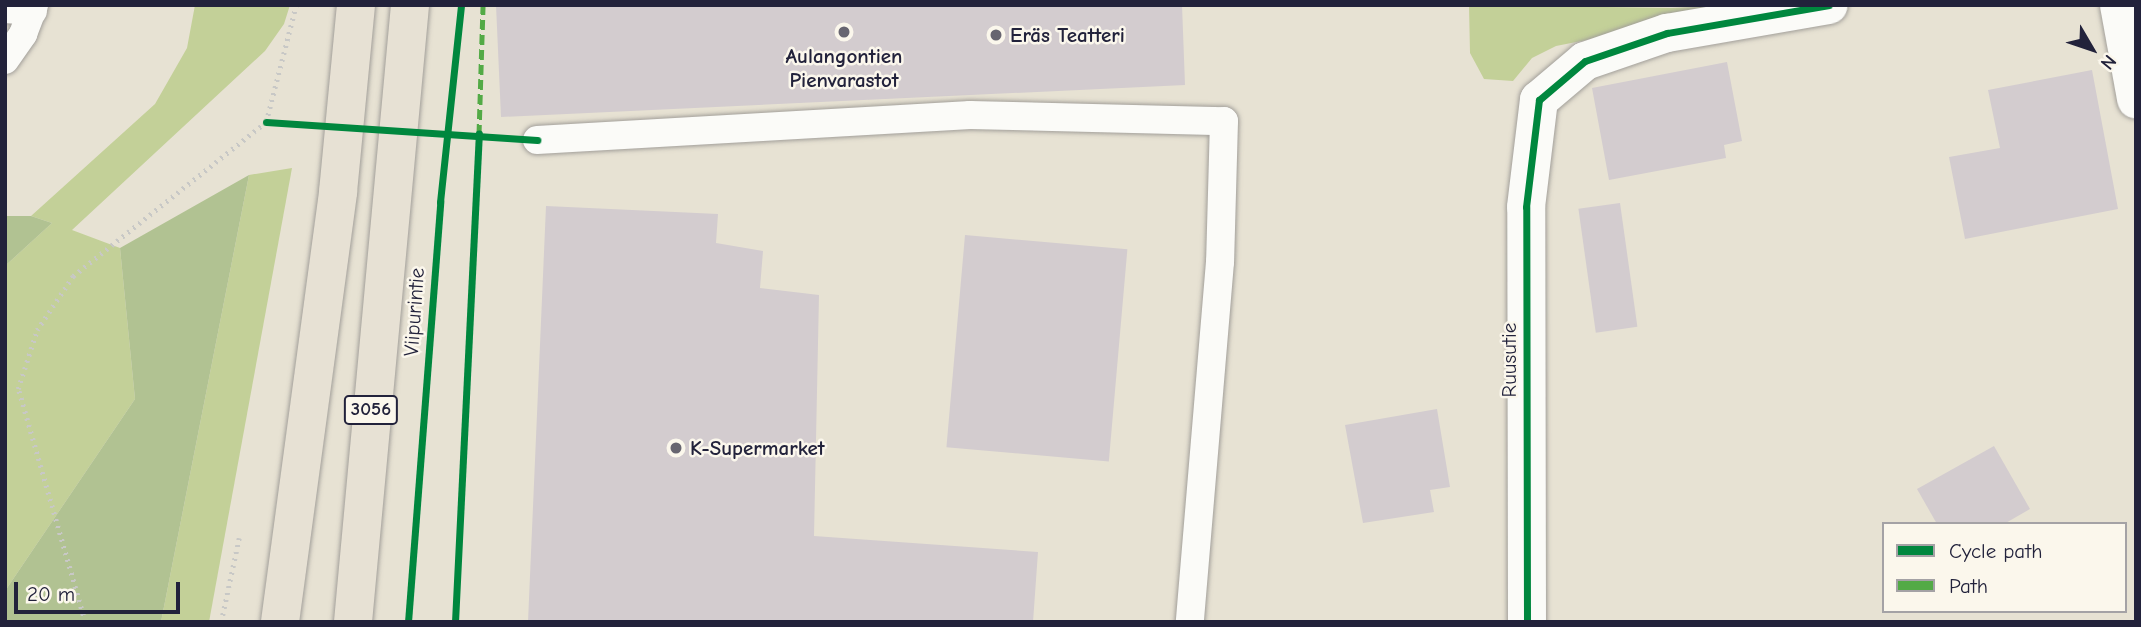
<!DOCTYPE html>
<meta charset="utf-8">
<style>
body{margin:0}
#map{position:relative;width:2141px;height:627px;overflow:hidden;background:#e7e2d3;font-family:"Comic Neue",sans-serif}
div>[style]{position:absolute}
.green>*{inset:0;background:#c3d098}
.forest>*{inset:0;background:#b1c292}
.building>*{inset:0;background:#d3cccf;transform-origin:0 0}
.path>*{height:4.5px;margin-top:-2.25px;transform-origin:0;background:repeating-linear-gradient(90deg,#c8c8c6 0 2px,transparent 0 7px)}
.roads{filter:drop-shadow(0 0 2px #a29f9a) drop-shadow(0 0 2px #a29f9a)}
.lane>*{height:28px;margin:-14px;padding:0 14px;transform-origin:14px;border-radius:14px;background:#fbfbf8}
.street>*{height:38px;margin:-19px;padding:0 19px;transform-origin:19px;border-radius:19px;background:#fbfbf8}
.primary>*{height:38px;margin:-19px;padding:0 19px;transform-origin:19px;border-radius:19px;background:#e7e1d4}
.quiet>*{height:5px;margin-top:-2.5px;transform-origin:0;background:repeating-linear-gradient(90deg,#53aa46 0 10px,transparent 0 15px)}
.cycleway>*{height:7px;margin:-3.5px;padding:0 3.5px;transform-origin:3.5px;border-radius:3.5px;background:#00873e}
.dots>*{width:19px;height:19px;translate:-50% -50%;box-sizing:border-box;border:4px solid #fbf7ec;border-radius:50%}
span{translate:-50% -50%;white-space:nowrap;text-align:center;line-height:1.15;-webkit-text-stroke:5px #fbf7ec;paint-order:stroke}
.shield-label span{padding:2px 5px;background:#fbf7ec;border:2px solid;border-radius:5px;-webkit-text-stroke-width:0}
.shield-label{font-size:19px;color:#22223b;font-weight:700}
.poi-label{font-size:21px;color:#22223b;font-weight:700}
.left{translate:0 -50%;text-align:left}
.street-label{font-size:21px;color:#22223b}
.frame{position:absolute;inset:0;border:7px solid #22223b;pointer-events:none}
.legend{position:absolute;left:1882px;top:522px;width:245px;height:91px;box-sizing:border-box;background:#fbf7ec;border:2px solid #a4a2a5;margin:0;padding:9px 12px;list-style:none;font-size:21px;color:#22223b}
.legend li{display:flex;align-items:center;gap:14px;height:35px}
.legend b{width:35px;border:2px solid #a4a2a5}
.north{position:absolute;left:2057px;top:14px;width:70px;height:70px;-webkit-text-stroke:5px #fbf7ec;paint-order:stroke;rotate:129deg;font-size:19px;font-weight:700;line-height:28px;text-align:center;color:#22223b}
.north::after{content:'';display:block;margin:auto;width:24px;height:32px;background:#22223b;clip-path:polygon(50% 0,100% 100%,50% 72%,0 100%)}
.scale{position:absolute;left:14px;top:582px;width:166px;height:32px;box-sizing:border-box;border:4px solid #22223b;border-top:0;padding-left:9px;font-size:21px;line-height:24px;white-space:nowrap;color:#22223b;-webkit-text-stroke:5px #fbf7ec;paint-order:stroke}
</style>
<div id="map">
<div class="green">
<div style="clip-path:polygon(195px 5px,290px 5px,284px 24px,265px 51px,72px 230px,120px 248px,135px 399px,5px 591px,5px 266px,52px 223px,31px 216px,155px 104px,187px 48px)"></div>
<div style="clip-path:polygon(1469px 5px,1671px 8px,1764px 5px,1556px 46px,1532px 58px,1513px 81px,1484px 79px,1470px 53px)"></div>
<div style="clip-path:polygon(292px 168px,209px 622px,161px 622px,249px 175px)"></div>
</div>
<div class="forest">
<div style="clip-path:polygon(249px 175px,161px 622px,5px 622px,5px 591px,135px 399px,120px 248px)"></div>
<div style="clip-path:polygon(5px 216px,31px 216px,52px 223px,5px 266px)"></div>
</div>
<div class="building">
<div style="clip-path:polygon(496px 5px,1182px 5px,1185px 85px,501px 117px)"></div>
<div style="clip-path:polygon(1727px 62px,1742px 141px,1724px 145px,1726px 158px,1609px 180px,1592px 88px)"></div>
<div style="clip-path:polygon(2092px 70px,2118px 209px,1965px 239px,1949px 157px,2000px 148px,1988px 90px)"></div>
<div style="left:1620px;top:203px;width:125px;height:42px;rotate:82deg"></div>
<div style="clip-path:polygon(546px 206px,718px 214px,716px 243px,763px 251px,760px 288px,819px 295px,814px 536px,1038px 552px,1033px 622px,528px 622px)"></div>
<div style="left:965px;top:235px;width:163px;height:213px;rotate:5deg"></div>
<div style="clip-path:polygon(1437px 409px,1450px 487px,1430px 490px,1434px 512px,1363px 523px,1345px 425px)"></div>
<div style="clip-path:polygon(1994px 446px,2030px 509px,2004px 524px,1937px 524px,1917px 489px)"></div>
</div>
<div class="path">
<div style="left:85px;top:622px;width:242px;rotate:-106deg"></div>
<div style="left:18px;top:389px;width:62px;rotate:-72.1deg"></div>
<div style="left:37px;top:330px;width:65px;rotate:-56.3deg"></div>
<div style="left:73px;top:276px;width:247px;rotate:-38.6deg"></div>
<div style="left:266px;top:122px;width:121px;rotate:-75.6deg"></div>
<div style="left:221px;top:622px;width:86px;rotate:-77.9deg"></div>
</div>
<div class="roads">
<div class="lane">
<div style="left:5px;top:9px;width:28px;rotate:4deg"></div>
<div style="left:5px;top:60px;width:32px;rotate:-55deg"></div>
<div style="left:23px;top:34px;width:31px;rotate:-69deg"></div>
<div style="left:537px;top:140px;width:434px;rotate:-3.3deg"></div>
<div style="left:970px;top:115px;width:254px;rotate:1.4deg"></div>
<div style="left:1224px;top:121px;width:141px;rotate:91.6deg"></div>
<div style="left:1220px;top:262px;width:361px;rotate:94.8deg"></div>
</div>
<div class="street">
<div style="left:2119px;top:5px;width:96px;rotate:79.7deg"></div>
<div style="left:1527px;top:622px;width:415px;rotate:-90.1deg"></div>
<div style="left:1526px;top:207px;width:108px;rotate:-83.1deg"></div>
<div style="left:1539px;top:100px;width:60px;rotate:-40.3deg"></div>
<div style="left:1585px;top:61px;width:87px;rotate:-18.9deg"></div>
<div style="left:1667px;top:33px;width:164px;rotate:-9.8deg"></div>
</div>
<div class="primary">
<div style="left:280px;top:622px;width:434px;rotate:-82.3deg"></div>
<div style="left:338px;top:192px;width:188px;rotate:-84.5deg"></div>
<div style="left:353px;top:622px;width:620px;rotate:-84.72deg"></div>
</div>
</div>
<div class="quiet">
<div style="left:479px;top:134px;width:129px;rotate:-88.2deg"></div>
</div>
<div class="cycleway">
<div style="left:1539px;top:100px;width:60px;rotate:-40.3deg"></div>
<div style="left:1585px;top:61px;width:87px;rotate:-18.9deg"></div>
<div style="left:1667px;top:33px;width:164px;rotate:-9.8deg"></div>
<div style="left:266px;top:122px;width:272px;rotate:3.8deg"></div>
<div style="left:408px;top:622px;width:421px;rotate:-85.6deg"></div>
<div style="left:440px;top:202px;width:198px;rotate:-83.9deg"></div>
<div style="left:455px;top:622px;width:489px;rotate:-87.2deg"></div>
<div style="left:1527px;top:622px;width:415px;rotate:-90.1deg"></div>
<div style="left:1526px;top:207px;width:108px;rotate:-83.1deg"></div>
</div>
<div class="dots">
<div style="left:844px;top:32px;background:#676570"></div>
<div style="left:996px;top:35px;background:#676570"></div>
<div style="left:676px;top:448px;background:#676570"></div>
</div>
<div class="shield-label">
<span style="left:371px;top:410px">3056</span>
</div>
<div class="poi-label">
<span class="left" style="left:1010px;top:35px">Eräs Teatteri</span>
<span style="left:844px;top:68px">Aulangontien<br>Pienvarastot</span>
<span class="left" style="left:690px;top:448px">K-Supermarket</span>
</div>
<div class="street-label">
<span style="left:414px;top:312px;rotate:-86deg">Viipurintie</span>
<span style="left:1509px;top:360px;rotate:-90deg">Ruusutie</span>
</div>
<div class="frame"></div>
<ul class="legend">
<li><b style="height:9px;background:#00873e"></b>Cycle path</li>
<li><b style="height:9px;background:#53aa46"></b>Path</li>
</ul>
<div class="north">N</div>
<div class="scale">20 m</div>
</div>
